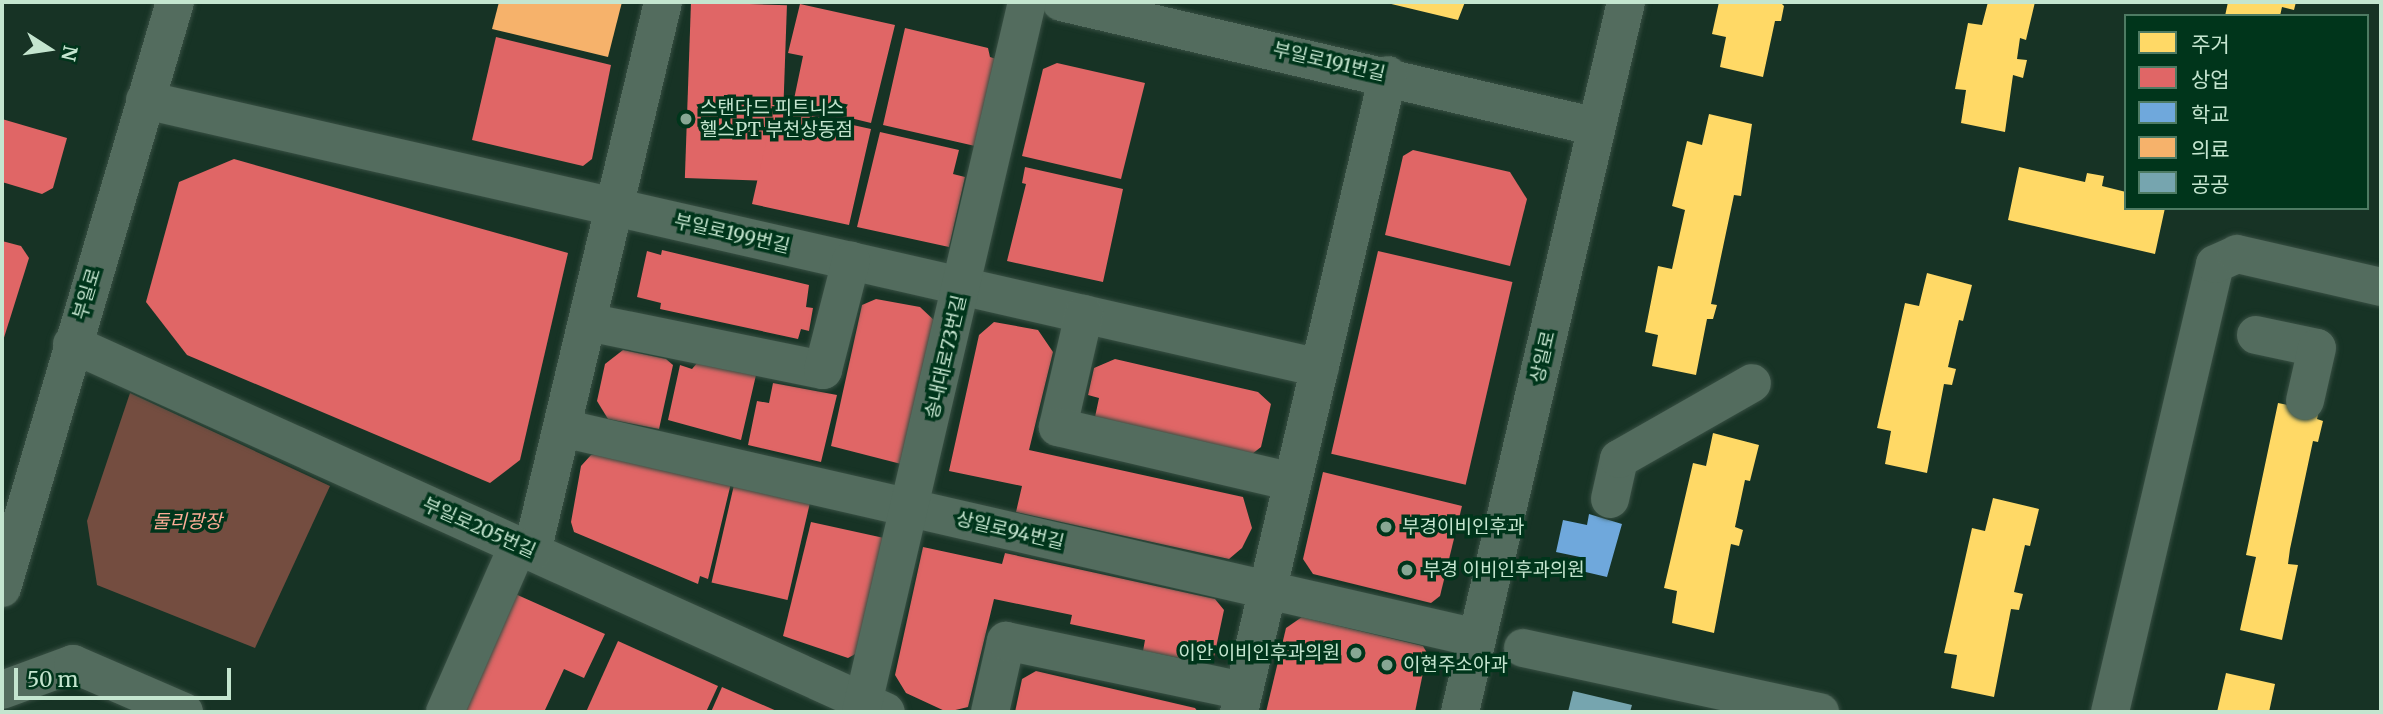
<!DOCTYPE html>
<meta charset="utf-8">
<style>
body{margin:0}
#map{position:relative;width:2383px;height:714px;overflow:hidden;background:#173325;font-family:Merriweather,"Noto Sans KR",serif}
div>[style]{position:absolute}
.green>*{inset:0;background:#744d40}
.homes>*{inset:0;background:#ffd966}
.shops>*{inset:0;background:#e06666;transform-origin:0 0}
.schools>*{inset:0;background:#6fa8dc}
.health>*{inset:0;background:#f6b26b}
.public>*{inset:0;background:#76a5af}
.roads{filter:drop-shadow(0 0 2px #384f43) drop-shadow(0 0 2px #384f43)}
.minor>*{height:38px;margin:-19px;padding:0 19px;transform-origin:19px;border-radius:19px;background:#536c5e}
.dots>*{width:19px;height:19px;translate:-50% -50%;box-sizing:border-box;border:4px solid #00351b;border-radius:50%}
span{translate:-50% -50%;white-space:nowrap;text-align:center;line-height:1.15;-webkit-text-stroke:7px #00351b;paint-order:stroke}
.street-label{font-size:19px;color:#c4e5cf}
.poi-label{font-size:19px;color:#c4e5cf}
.left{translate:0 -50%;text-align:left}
.right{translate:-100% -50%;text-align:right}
.park-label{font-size:19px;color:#fead97;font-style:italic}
.frame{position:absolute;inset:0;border:4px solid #c4e5cf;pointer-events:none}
.legend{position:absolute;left:2124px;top:14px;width:245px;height:196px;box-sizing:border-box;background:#00351b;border:2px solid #4e7b63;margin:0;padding:9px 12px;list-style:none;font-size:21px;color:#c4e5cf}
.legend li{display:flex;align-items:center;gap:14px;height:35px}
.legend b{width:35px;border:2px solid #4e7b63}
.north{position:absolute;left:14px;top:14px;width:70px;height:70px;-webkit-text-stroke:5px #00351b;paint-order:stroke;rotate:102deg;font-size:19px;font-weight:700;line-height:28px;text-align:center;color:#c4e5cf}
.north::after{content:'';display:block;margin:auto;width:24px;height:32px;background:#c4e5cf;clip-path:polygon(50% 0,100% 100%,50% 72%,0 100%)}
.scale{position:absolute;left:14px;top:668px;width:217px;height:32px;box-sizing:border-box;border:4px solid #c4e5cf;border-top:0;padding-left:9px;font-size:21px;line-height:24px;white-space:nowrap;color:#c4e5cf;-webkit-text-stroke:5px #00351b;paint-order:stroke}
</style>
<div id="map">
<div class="green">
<div style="clip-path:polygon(130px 393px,330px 486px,255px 648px,97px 585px,87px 521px)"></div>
</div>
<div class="homes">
<div style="clip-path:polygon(1383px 2px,1465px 2px,1458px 20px)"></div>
<div style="clip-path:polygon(1719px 2px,1780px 2px,1784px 6px,1781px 21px,1775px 21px,1763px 77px,1720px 67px,1726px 37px,1712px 34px)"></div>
<div style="clip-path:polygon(1988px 2px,2035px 2px,2026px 40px,2020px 38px,2017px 59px,2027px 60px,2023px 78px,2013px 75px,2005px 132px,1961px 123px,1966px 90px,1955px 89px,1968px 23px,1982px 25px)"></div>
<div style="clip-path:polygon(2228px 2px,2296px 2px,2294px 10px,2282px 7px,2280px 16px,2225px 16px)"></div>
<div style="clip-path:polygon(1709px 114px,1752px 124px,1741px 196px,1734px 195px,1711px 304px,1717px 305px,1713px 319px,1707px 319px,1696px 375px,1652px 366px,1658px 335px,1645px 332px,1658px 266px,1672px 269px,1685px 210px,1672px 206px,1687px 141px,1702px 145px)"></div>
<div style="clip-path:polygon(2019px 167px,2085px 182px,2087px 173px,2104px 176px,2102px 186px,2126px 192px,2126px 208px,2165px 208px,2155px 254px,2008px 220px)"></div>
<div style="clip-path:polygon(239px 178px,265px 220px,287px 225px,332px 196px,356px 236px,309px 266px,303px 299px,329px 344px,294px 368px,264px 325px,241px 320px,201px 346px,174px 301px,194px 294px,180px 274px,196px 266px,187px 250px,207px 231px,197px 205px)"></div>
<div style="clip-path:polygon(436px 245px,462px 287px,484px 292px,529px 263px,554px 304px,506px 333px,500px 365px,526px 411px,491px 435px,461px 391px,438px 387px,398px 413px,377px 381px,390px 372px,377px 341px,393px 333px,384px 317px,412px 298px,400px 270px)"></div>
<div style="clip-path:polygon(1927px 273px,1972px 285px,1963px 321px,1959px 320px,1948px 367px,1956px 369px,1952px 385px,1944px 384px,1927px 473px,1885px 464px,1891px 431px,1877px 428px,1905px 303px,1919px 306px)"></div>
<div style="clip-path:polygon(2278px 403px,2319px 411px,2317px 419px,2323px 421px,2318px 442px,2313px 441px,2290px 549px,2288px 564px,2298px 565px,2282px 640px,2240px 630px,2256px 557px,2246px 555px)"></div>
<div style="clip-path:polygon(1713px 433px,1759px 445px,1750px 481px,1745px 480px,1735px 527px,1743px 530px,1739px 546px,1731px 544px,1714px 633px,1672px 623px,1677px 591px,1664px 588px,1693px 463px,1706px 466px)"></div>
<div style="clip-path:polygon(1993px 498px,2039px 509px,2030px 546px,2025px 545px,2014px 592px,2023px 594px,2019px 610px,2011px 609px,1994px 697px,1951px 688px,1957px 655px,1944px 653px,1972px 528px,1985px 531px)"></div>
<div style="clip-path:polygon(2226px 673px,2275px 684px,2269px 712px,2217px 712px)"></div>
</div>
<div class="shops">
<div style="left:691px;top:2px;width:96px;height:176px;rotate:2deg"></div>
<div style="clip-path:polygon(800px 4px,895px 25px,871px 123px,793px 104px,803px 56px,788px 53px)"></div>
<div style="clip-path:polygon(905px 28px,988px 48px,990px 57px,996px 59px,975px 146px,883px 125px)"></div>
<div style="clip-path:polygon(496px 37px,611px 65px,592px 159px,583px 166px,472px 140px)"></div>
<div style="clip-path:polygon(1057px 63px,1145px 83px,1121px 179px,1022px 156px,1043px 69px)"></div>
<div style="clip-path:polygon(793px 112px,871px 129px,849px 225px,752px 204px,769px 129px,789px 132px)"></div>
<div style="clip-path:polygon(2px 119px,67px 138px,53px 188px,42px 194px,2px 182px)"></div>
<div style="clip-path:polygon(880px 132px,959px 150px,953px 174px,965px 177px,949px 247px,857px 227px)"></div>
<div style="clip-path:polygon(1413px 150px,1510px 172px,1527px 199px,1510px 266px,1385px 235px,1403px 156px)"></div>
<div style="clip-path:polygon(234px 159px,568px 253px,520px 460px,490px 483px,187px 355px,146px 302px,179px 182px)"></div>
<div style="clip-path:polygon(1025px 167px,1123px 189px,1103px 282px,1007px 261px,1026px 184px,1022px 183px)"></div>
<div style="clip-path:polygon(2px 241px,21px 246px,29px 258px,2px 344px)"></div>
<div style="clip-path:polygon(662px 250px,809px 285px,806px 307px,813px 308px,809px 331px,801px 329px,798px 339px,660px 309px,661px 303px,637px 297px,647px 251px,661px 255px)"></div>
<div style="left:1378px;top:251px;width:138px;height:208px;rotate:13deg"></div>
<div style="clip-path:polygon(876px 299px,920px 307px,937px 323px,905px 465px,831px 446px,862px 305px)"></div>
<div style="clip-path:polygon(994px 322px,1038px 330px,1053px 352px,1029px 450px,1243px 497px,1252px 528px,1242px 548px,1229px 559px,1016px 512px,1022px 486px,949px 471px,979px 335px)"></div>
<div style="clip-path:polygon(623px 350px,666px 359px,673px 365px,659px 429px,608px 419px,597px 401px,605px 364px)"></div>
<div style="clip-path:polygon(1115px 359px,1258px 392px,1271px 404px,1261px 447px,1252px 454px,1095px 417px,1099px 398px,1088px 395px,1094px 368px)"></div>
<div style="clip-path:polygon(698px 362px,756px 375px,741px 440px,668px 420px,680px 365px,692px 369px)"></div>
<div style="clip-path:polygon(773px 383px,837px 395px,821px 462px,748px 445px,757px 401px,769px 403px)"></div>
<div style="clip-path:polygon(603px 452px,731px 483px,708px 579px,700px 576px,698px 584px,574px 532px,571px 522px,581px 466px,591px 455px)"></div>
<div style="clip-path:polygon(1323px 472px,1462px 506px,1440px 596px,1431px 603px,1313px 574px,1303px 559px)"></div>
<div style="left:734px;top:485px;width:78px;height:100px;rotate:13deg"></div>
<div style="clip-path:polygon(811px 522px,884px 538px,859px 652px,848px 658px,783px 636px)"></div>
<div style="clip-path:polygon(923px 547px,1002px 564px,1005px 553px,1215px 599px,1224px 610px,1214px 657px,1204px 663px,1143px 651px,1145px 640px,1070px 624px,1072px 615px,994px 599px,968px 707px,947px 712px,906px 693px,895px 675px)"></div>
<div style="clip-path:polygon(504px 589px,605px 634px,584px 678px,564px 669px,545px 710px,549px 712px,451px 712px)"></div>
<div style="clip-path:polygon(1302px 617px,1423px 646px,1427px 653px,1415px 712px,1266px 712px,1286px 628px)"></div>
<div style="clip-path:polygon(618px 641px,718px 686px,706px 712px,586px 712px)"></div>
<div style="clip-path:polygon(1036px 671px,1195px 708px,1198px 712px,1015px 712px,1022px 679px)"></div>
<div style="clip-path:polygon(722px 687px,779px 712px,711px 712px)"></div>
</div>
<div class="schools">
<div style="clip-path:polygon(1589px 514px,1622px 524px,1607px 577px,1577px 570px,1580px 557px,1556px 552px,1563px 520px,1587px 525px)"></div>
</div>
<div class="health">
<div style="clip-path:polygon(499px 2px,622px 2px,608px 57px,492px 29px)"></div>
</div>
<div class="public">
<div style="clip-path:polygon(1573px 691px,1632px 705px,1630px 712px,1568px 712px)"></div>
</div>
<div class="roads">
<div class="minor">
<div style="left:1061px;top:2px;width:550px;rotate:13.13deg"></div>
<div style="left:145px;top:100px;width:1205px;rotate:12.85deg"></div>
<div style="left:1084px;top:314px;width:116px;rotate:103deg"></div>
<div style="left:1058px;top:427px;width:241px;rotate:13.2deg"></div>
<div style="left:587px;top:322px;width:241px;rotate:11.5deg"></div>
<div style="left:823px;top:370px;width:113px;rotate:-75.6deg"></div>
<div style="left:2256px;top:335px;width:62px;rotate:12deg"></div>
<div style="left:2317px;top:348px;width:54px;rotate:102.8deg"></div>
<div style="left:72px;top:344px;width:893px;rotate:24.33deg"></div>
<div style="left:562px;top:428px;width:920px;rotate:12.93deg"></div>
<div style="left:1610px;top:499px;width:41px;rotate:-77.3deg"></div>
<div style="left:1619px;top:459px;width:153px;rotate:-29.7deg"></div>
<div style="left:532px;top:552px;width:565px;rotate:-76.6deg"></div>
<div style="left:2px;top:588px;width:611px;rotate:-73.55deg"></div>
<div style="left:1523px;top:648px;width:304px;rotate:12.2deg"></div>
<div style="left:2px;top:690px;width:76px;rotate:-20.1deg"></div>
<div style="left:73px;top:664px;width:121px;rotate:23.4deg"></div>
<div style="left:445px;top:712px;width:181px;rotate:-66.3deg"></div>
<div style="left:861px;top:712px;width:729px;rotate:-76.84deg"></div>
<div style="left:990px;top:712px;width:73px;rotate:-77.3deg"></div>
<div style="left:1006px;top:641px;width:243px;rotate:11.9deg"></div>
<div style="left:1239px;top:712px;width:654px;rotate:-76.83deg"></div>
<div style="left:1460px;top:712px;width:729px;rotate:-76.84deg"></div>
<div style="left:2110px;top:712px;width:460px;rotate:-76.8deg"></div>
<div style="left:2215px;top:264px;width:24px;rotate:-24deg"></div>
<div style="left:2237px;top:254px;width:148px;rotate:12.9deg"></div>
</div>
</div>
<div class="dots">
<div style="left:686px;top:119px;background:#87a794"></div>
<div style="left:1386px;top:527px;background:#87a794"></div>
<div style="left:1407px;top:570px;background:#87a794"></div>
<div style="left:1356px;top:653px;background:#87a794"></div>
<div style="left:1387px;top:665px;background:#87a794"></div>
</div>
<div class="street-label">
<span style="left:1329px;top:62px;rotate:13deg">부일로191번길</span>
<span style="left:732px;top:234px;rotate:13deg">부일로199번길</span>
<span style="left:87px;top:294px;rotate:-73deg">부일로</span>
<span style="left:946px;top:357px;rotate:-77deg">송내대로73번길</span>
<span style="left:1543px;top:357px;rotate:-77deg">상일로</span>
<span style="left:479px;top:528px;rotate:24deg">부일로205번길</span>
<span style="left:1010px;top:531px;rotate:13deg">상일로94번길</span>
</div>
<div class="poi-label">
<span class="left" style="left:700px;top:119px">스탠다드 피트니스<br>헬스PT 부천상동점</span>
<span class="left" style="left:1402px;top:527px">부경이비인후과</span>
<span class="left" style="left:1423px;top:570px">부경 이비인후과의원</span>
<span class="right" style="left:1340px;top:653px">이안 이비인후과의원</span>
<span class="left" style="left:1403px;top:665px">이현주소아과</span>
</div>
<div class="park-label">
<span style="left:187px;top:522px">둘리광장</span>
</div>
<div class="frame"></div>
<ul class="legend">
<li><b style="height:19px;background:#ffd966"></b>주거</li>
<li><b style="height:19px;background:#e06666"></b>상업</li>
<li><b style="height:19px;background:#6fa8dc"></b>학교</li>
<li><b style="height:19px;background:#f6b26b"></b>의료</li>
<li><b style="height:19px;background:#76a5af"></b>공공</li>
</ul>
<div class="north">N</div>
<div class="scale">50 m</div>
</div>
